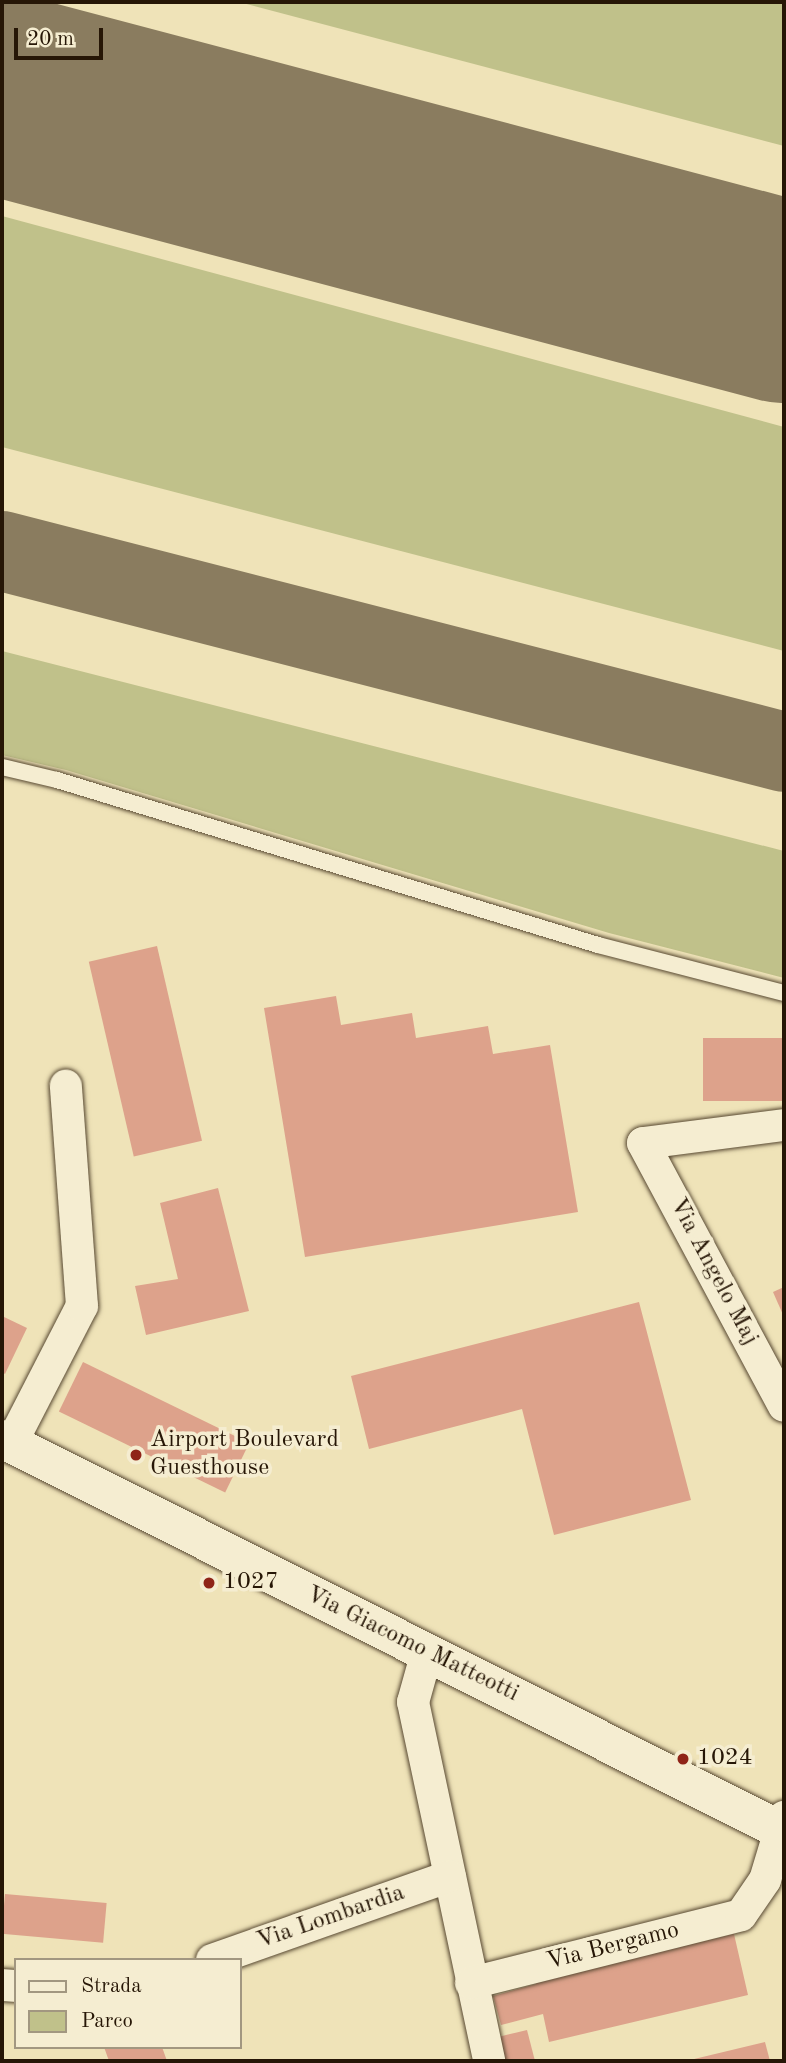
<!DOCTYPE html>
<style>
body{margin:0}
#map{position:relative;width:786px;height:2063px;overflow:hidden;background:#efe3b8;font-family:"Old Standard TT",serif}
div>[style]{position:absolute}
.green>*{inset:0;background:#c0c18a}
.taxiway>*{height:80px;margin:-40px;padding:0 40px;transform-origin:40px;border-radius:40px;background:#8a7c5f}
.runway>*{height:203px;margin:-101.5px;padding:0 101.5px;transform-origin:101.5px;border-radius:101.5px;background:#8a7c5f}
.building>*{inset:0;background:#dda28b;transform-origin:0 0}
.roads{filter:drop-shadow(0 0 2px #584932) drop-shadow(0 0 2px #584932)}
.service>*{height:16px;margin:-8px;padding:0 8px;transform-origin:8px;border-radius:8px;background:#f5edd1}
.minor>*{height:32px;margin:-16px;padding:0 16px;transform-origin:16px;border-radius:16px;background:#f5edd1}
.tertiary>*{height:38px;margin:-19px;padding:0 19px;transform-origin:19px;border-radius:19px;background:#f5edd1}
.dots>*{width:19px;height:19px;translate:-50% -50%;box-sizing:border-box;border:4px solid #f5edd1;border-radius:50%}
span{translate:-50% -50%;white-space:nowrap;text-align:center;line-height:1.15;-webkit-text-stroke:7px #f5edd1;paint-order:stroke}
.street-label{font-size:24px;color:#261606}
.poi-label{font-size:24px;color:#261606}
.left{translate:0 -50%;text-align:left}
.frame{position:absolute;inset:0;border:4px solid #261606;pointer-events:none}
.legend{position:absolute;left:14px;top:1958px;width:228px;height:91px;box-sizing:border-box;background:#f5edd1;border:2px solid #a29780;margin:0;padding:9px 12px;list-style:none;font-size:21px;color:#261606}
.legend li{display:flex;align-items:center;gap:14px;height:35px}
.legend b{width:35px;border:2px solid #a29780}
.scale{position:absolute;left:14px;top:28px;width:89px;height:32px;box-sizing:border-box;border:4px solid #261606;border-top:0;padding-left:9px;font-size:21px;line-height:24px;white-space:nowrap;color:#261606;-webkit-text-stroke:5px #f5edd1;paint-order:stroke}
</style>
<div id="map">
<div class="green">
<div style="clip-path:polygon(239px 2px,784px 2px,784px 146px)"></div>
<div style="clip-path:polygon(2px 216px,784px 427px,784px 651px,2px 447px)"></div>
<div style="clip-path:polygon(2px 651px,784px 851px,784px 978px,609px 933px,66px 770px,2px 755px)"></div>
</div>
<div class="taxiway">
<div style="left:2px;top:551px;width:807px;rotate:14.41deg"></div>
</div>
<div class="runway">
<div style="left:2px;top:94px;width:809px;rotate:14.83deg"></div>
</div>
<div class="building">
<div style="left:157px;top:946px;width:200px;height:70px;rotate:77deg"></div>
<div style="clip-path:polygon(336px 996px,341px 1025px,412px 1013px,416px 1038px,488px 1026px,493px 1054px,550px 1045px,578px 1212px,305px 1257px,264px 1008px)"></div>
<div style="left:784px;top:1038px;width:63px;height:81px;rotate:90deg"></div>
<div style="clip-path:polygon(218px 1188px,249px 1311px,146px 1335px,135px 1286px,178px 1279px,160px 1203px)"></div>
<div style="clip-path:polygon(784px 1287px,784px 1317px,773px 1292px)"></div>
<div style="clip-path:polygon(639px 1302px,691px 1500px,554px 1535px,522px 1409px,369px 1449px,351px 1376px)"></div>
<div style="clip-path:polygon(2px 1316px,27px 1328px,5px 1374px,2px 1372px)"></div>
<div style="left:83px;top:1362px;width:185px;height:55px;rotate:26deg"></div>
<div style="left:5px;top:1894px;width:102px;height:40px;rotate:5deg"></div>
<div style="clip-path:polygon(734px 1934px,748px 1995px,549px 2042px,543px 2014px,501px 2025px,493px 1996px,536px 1984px,535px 1981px)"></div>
<div style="clip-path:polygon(527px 2030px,535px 2061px,500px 2061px,494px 2038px)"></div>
<div style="clip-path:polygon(765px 2042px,770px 2061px,690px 2061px,690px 2060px)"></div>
<div style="clip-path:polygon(104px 2047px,162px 2047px,167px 2061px,109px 2061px)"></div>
</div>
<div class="roads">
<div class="service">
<div style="left:2px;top:767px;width:57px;rotate:13.3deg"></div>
<div style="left:57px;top:780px;width:566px;rotate:16.96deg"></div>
<div style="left:598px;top:945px;width:192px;rotate:14.5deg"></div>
</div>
<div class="minor">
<div style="left:784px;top:1125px;width:142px;rotate:172.7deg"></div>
<div style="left:643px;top:1143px;width:298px;rotate:61.8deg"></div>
<div style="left:11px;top:1444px;width:155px;rotate:-62.8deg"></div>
<div style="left:82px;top:1306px;width:221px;rotate:-94.2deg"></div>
<div style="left:427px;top:1652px;width:52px;rotate:105.6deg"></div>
<div style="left:413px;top:1702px;width:367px;rotate:78deg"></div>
<div style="left:212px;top:1960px;width:252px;rotate:-19.4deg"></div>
<div style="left:471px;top:1983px;width:278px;rotate:-14.1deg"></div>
<div style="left:741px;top:1915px;width:42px;rotate:-55.6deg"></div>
<div style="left:765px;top:1880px;width:66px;rotate:-73.2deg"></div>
<div style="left:2px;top:1985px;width:14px;rotate:4deg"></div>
</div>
<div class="tertiary">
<div style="left:2px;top:1439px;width:875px;rotate:26.68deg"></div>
</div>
</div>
<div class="dots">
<div style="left:136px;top:1455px;background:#8f2418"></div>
<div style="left:209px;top:1583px;background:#8f2418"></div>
<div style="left:683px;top:1759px;background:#8f2418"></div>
</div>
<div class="street-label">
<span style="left:713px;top:1272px;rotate:62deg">Via Angelo Maj</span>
<span style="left:412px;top:1645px;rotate:26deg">Via Giacomo Matteotti</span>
<span style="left:331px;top:1918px;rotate:-19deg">Via Lombardia</span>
<span style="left:613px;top:1947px;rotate:-14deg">Via Bergamo</span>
</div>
<div class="poi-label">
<span class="left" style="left:150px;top:1455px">Airport Boulevard<br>Guesthouse</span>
<span class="left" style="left:223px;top:1583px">1027</span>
<span class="left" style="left:697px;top:1759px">1024</span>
</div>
<div class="frame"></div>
<ul class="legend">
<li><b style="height:9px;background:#f5edd1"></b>Strada</li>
<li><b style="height:19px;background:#c0c18a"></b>Parco</li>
</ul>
<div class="scale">20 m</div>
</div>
